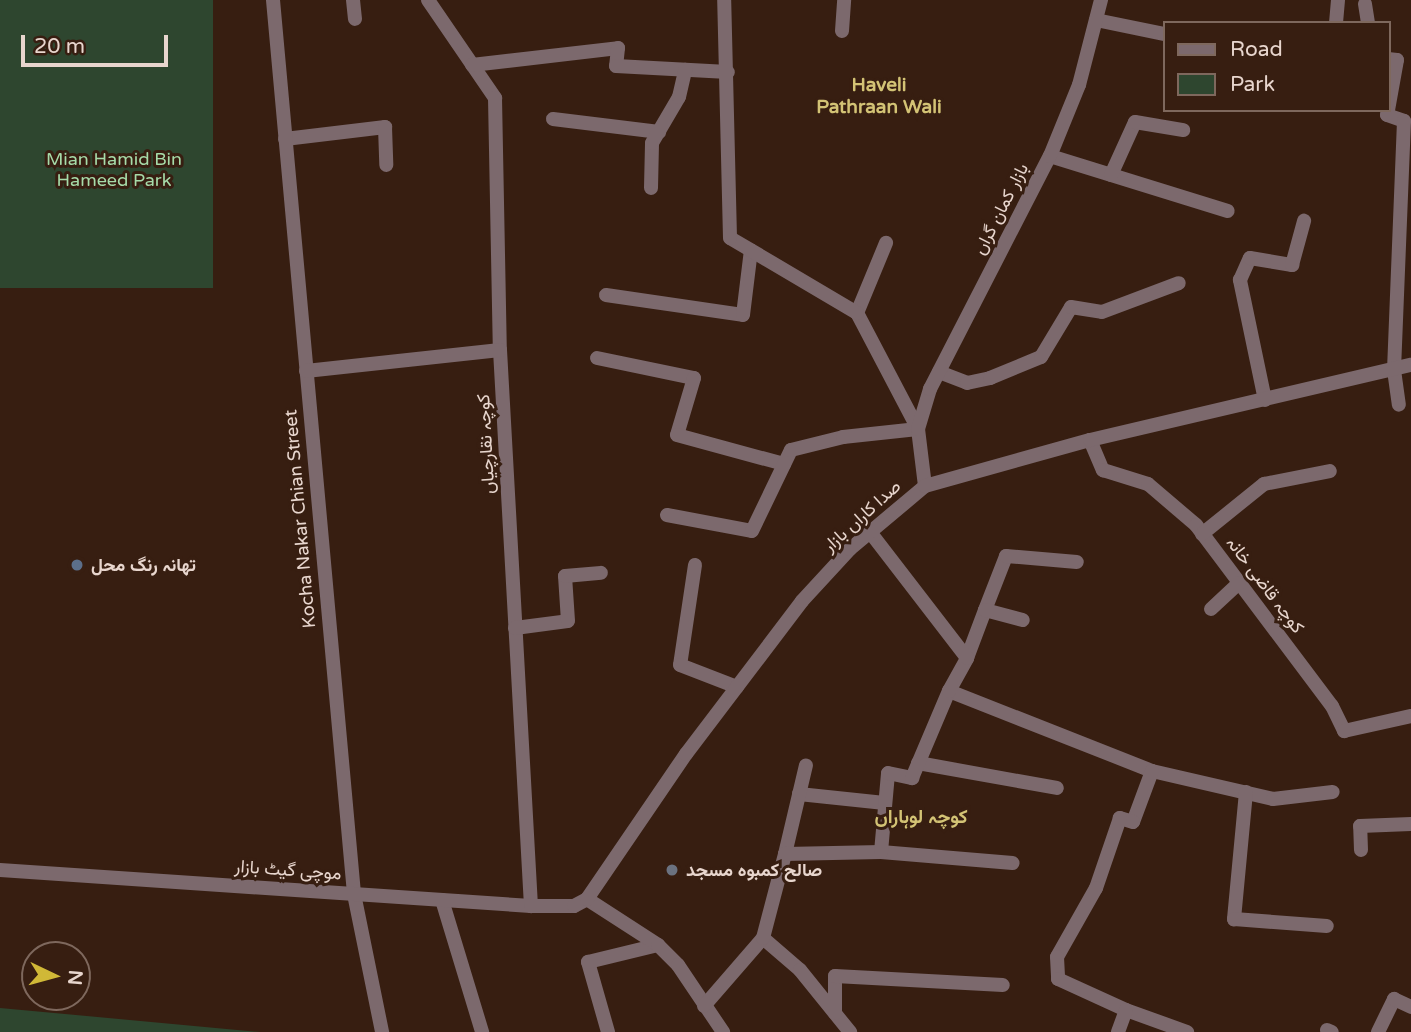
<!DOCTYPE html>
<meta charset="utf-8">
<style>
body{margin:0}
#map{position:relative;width:1411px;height:1032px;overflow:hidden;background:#371e11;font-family:"Varela Round",Vazirmatn,sans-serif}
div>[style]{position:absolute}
.green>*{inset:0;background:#2e462f;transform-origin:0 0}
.service>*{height:14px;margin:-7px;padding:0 7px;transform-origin:7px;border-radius:7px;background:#7c696d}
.minor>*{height:14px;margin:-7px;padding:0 7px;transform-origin:7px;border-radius:7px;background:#7c696d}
.tertiary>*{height:14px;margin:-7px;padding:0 7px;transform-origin:7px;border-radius:7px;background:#7c696d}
.dots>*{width:19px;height:19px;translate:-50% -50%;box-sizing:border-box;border:4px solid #371e11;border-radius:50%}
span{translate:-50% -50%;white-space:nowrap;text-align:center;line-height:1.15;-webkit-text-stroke:6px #371e11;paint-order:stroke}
.park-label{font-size:18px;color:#a6dba9}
.street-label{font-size:18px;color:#e8d6ce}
.poi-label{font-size:18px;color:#e8d6ce;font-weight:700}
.left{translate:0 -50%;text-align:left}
.neighbourhood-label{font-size:19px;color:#d3c375;font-weight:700}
.legend{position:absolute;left:1163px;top:21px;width:228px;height:91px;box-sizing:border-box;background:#371e11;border:2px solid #7e685d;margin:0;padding:9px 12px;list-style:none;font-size:21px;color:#e8d6ce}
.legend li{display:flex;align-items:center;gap:14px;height:35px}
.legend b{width:35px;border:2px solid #7e685d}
.north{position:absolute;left:21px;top:941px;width:70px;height:70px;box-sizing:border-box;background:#371e11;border:2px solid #7e685d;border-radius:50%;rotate:95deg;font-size:19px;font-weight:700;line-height:28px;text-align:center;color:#e8d6ce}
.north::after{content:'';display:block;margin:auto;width:24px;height:32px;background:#d0b837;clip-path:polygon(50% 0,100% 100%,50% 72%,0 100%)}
.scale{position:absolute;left:21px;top:35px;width:147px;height:32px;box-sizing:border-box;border:4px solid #e8d6ce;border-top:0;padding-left:9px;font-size:21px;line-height:24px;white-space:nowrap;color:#e8d6ce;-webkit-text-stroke:5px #371e11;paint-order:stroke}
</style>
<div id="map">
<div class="green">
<div style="left:0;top:0;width:213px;height:288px"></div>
<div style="clip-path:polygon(0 1008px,260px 1032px,0 1032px)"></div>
</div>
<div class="service">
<div style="left:353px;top:0;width:19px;rotate:84deg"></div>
<div style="left:428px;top:0;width:119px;rotate:55.6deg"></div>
<div style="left:495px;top:98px;width:252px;rotate:88.9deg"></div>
<div style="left:500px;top:350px;width:557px;rotate:86.81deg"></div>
<div style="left:1365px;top:4px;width:19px;rotate:81deg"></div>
<div style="left:1096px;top:20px;width:69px;rotate:11.6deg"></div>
<div style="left:1336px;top:23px;width:23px;rotate:-85deg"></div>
<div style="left:842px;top:31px;width:31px;rotate:-86deg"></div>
<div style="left:1388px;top:59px;width:9px;rotate:6deg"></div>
<div style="left:1397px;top:60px;width:51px;rotate:100.2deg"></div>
<div style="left:472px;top:65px;width:147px;rotate:-6.6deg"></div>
<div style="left:618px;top:48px;width:18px;rotate:96deg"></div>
<div style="left:616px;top:66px;width:112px;rotate:3.1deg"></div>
<div style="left:1388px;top:110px;width:5px;rotate:101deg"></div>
<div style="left:1387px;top:115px;width:18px;rotate:19deg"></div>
<div style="left:1404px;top:121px;width:249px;rotate:92.3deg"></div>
<div style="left:1394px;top:370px;width:35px;rotate:82deg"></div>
<div style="left:553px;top:119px;width:107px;rotate:7deg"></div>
<div style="left:285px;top:139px;width:101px;rotate:-6.8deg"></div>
<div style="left:385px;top:127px;width:38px;rotate:88deg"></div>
<div style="left:1050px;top:156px;width:186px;rotate:17.2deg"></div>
<div style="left:1111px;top:175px;width:58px;rotate:-65.6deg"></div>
<div style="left:1135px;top:122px;width:49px;rotate:9.5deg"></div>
<div style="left:651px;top:188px;width:45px;rotate:-88.7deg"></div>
<div style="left:652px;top:143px;width:53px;rotate:-59.6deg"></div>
<div style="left:679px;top:97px;width:28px;rotate:-77deg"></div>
<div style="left:606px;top:295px;width:138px;rotate:8.3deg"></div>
<div style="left:743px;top:315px;width:65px;rotate:-83deg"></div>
<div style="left:857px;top:313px;width:76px;rotate:-67.5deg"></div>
<div style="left:597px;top:358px;width:99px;rotate:11.7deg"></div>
<div style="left:694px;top:378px;width:59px;rotate:106.6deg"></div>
<div style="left:677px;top:435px;width:111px;rotate:15.2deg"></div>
<div style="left:939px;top:372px;width:30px;rotate:21deg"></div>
<div style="left:967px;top:383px;width:24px;rotate:-12deg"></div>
<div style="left:990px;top:378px;width:55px;rotate:-22.4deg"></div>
<div style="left:1041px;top:357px;width:58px;rotate:-59deg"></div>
<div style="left:1071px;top:307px;width:31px;rotate:9deg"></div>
<div style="left:1102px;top:312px;width:82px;rotate:-20.6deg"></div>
<div style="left:1265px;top:400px;width:123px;rotate:-101.8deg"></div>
<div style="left:1240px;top:280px;width:24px;rotate:-66deg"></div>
<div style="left:1250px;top:258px;width:43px;rotate:9.5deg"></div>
<div style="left:1292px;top:265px;width:46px;rotate:-74.7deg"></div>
<div style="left:1090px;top:440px;width:33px;rotate:67deg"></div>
<div style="left:1103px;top:470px;width:47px;rotate:17.3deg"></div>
<div style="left:1148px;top:484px;width:63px;rotate:40.5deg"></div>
<div style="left:1196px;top:525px;width:226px;rotate:53.1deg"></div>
<div style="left:1332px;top:706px;width:28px;rotate:64deg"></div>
<div style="left:1344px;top:731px;width:69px;rotate:-12.6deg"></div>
<div style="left:667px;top:515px;width:86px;rotate:10.7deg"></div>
<div style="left:752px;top:531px;width:90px;rotate:-64.3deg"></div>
<div style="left:791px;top:450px;width:54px;rotate:-14deg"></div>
<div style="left:843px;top:437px;width:75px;rotate:-6.1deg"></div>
<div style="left:918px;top:429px;width:131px;rotate:-117.7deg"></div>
<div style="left:857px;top:313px;width:147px;rotate:-149.4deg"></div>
<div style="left:730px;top:238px;width:238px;rotate:-91.4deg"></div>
<div style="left:1202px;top:534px;width:80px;rotate:-38.9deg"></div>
<div style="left:1264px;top:484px;width:67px;rotate:-11.1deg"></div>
<div style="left:695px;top:565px;width:101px;rotate:98.5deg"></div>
<div style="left:680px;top:665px;width:61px;rotate:21.1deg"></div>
<div style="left:1211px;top:609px;width:38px;rotate:-43deg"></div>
<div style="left:985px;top:610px;width:58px;rotate:-68.7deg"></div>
<div style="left:1006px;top:556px;width:71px;rotate:4.8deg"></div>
<div style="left:515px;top:628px;width:53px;rotate:-7.5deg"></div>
<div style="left:568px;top:621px;width:45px;rotate:-93.8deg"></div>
<div style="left:565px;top:576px;width:36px;rotate:-5deg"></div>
<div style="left:967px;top:658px;width:51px;rotate:-69.4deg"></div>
<div style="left:985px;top:610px;width:39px;rotate:15deg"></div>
<div style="left:949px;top:691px;width:218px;rotate:21.5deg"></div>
<div style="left:1152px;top:771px;width:124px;rotate:13deg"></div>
<div style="left:1273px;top:799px;width:60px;rotate:-6.7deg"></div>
<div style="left:918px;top:763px;width:141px;rotate:10.2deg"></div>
<div style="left:1152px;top:771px;width:54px;rotate:110.4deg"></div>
<div style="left:1133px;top:822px;width:14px;rotate:-163deg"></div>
<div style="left:1120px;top:818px;width:74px;rotate:108.9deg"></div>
<div style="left:1096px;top:888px;width:79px;rotate:119.5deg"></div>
<div style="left:1057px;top:957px;width:22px;rotate:87deg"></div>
<div style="left:1058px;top:979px;width:75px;rotate:24.5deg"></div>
<div style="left:1126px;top:1010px;width:65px;rotate:19.8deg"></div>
<div style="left:1246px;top:792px;width:128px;rotate:95.4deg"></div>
<div style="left:1234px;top:919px;width:93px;rotate:4.3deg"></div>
<div style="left:799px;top:794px;width:86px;rotate:6deg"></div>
<div style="left:1361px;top:850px;width:24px;rotate:-92deg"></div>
<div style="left:1360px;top:826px;width:51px;rotate:-2.2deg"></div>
<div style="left:881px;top:852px;width:132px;rotate:4.8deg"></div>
<div style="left:785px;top:854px;width:91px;rotate:-76.7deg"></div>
<div style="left:442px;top:900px;width:138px;rotate:73.1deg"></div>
<div style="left:763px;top:938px;width:49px;rotate:40.9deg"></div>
<div style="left:800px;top:970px;width:80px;rotate:51.1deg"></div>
<div style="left:835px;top:1013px;width:37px;rotate:-90deg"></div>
<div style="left:835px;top:976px;width:168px;rotate:3.1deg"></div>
<div style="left:1327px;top:1030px;width:5px;rotate:22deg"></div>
<div style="left:608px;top:1032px;width:73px;rotate:-105.9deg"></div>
<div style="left:588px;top:962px;width:72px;rotate:-13.7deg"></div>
<div style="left:1118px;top:1032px;width:23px;rotate:-70deg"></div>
<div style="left:1378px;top:1032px;width:37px;rotate:-64deg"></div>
<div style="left:1394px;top:999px;width:19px;rotate:25deg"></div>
</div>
<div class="minor">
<div style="left:273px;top:0;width:898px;rotate:84.82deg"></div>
<div style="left:354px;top:894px;width:141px;rotate:78.5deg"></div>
<div style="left:306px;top:371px;width:195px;rotate:-6.2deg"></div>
<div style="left:925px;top:486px;width:57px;rotate:-97deg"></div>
<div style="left:918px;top:429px;width:42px;rotate:-73.3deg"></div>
<div style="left:930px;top:389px;width:262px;rotate:-62.8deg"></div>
<div style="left:1050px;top:156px;width:77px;rotate:-67.8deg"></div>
<div style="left:1079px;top:85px;width:88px;rotate:-75.5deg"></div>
<div style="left:587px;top:899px;width:85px;rotate:32.9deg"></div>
<div style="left:658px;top:945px;width:28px;rotate:45deg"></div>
<div style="left:678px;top:965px;width:81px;rotate:56.1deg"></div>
<div style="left:704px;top:1006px;width:90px;rotate:-49.1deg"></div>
<div style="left:763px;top:938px;width:87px;rotate:-75.3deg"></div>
<div style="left:785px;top:854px;width:96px;rotate:-1.2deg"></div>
<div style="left:881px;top:852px;width:79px;rotate:-84.9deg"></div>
<div style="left:888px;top:773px;width:25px;rotate:12deg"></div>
<div style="left:912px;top:778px;width:95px;rotate:-67deg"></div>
<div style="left:949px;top:691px;width:38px;rotate:-61deg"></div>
<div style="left:967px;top:658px;width:159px;rotate:-127.6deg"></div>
</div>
<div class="tertiary">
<div style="left:0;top:870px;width:532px;rotate:3.88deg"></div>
<div style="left:531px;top:906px;width:43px"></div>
<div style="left:574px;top:906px;width:15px;rotate:-28deg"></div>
<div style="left:587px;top:899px;width:176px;rotate:-55.7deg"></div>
<div style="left:686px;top:754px;width:192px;rotate:-52.8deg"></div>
<div style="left:802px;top:601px;width:71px;rotate:-47.3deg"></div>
<div style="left:850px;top:549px;width:98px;rotate:-40deg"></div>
<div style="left:925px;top:486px;width:171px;rotate:-15.6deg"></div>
<div style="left:1090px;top:440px;width:330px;rotate:-13.2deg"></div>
</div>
<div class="dots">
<div style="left:77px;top:565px;background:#5c6f8a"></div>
<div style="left:672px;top:870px;background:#6b7280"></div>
</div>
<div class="park-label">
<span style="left:114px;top:170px">Mian Hamid Bin<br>Hameed Park</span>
</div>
<div class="street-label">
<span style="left:1001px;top:209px;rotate:-63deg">بازار کمان گراں</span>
<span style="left:486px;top:444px;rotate:-93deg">کوچہ نقارچیاں</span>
<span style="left:862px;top:516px;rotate:-42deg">صدا کاراں بازار</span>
<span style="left:300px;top:519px;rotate:-95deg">Kocha Nakar Chian Street</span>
<span style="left:1265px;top:585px;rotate:53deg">کوچہ قاضی خانہ</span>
<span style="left:288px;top:870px;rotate:4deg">موچی گیٹ بازار</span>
</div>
<div class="poi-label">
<span class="left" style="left:91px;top:565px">تھانہ رنگ محل</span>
<span class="left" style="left:686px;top:870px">صالح کمبوہ مسجد</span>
</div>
<div class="neighbourhood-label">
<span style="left:879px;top:97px">Haveli<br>Pathraan Wali</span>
<span style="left:921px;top:818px">کوچہ لوہاراں</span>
</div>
<ul class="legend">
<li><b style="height:9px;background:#7c696d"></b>Road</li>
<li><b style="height:19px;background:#2e462f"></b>Park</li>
</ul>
<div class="north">N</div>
<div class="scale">20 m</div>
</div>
